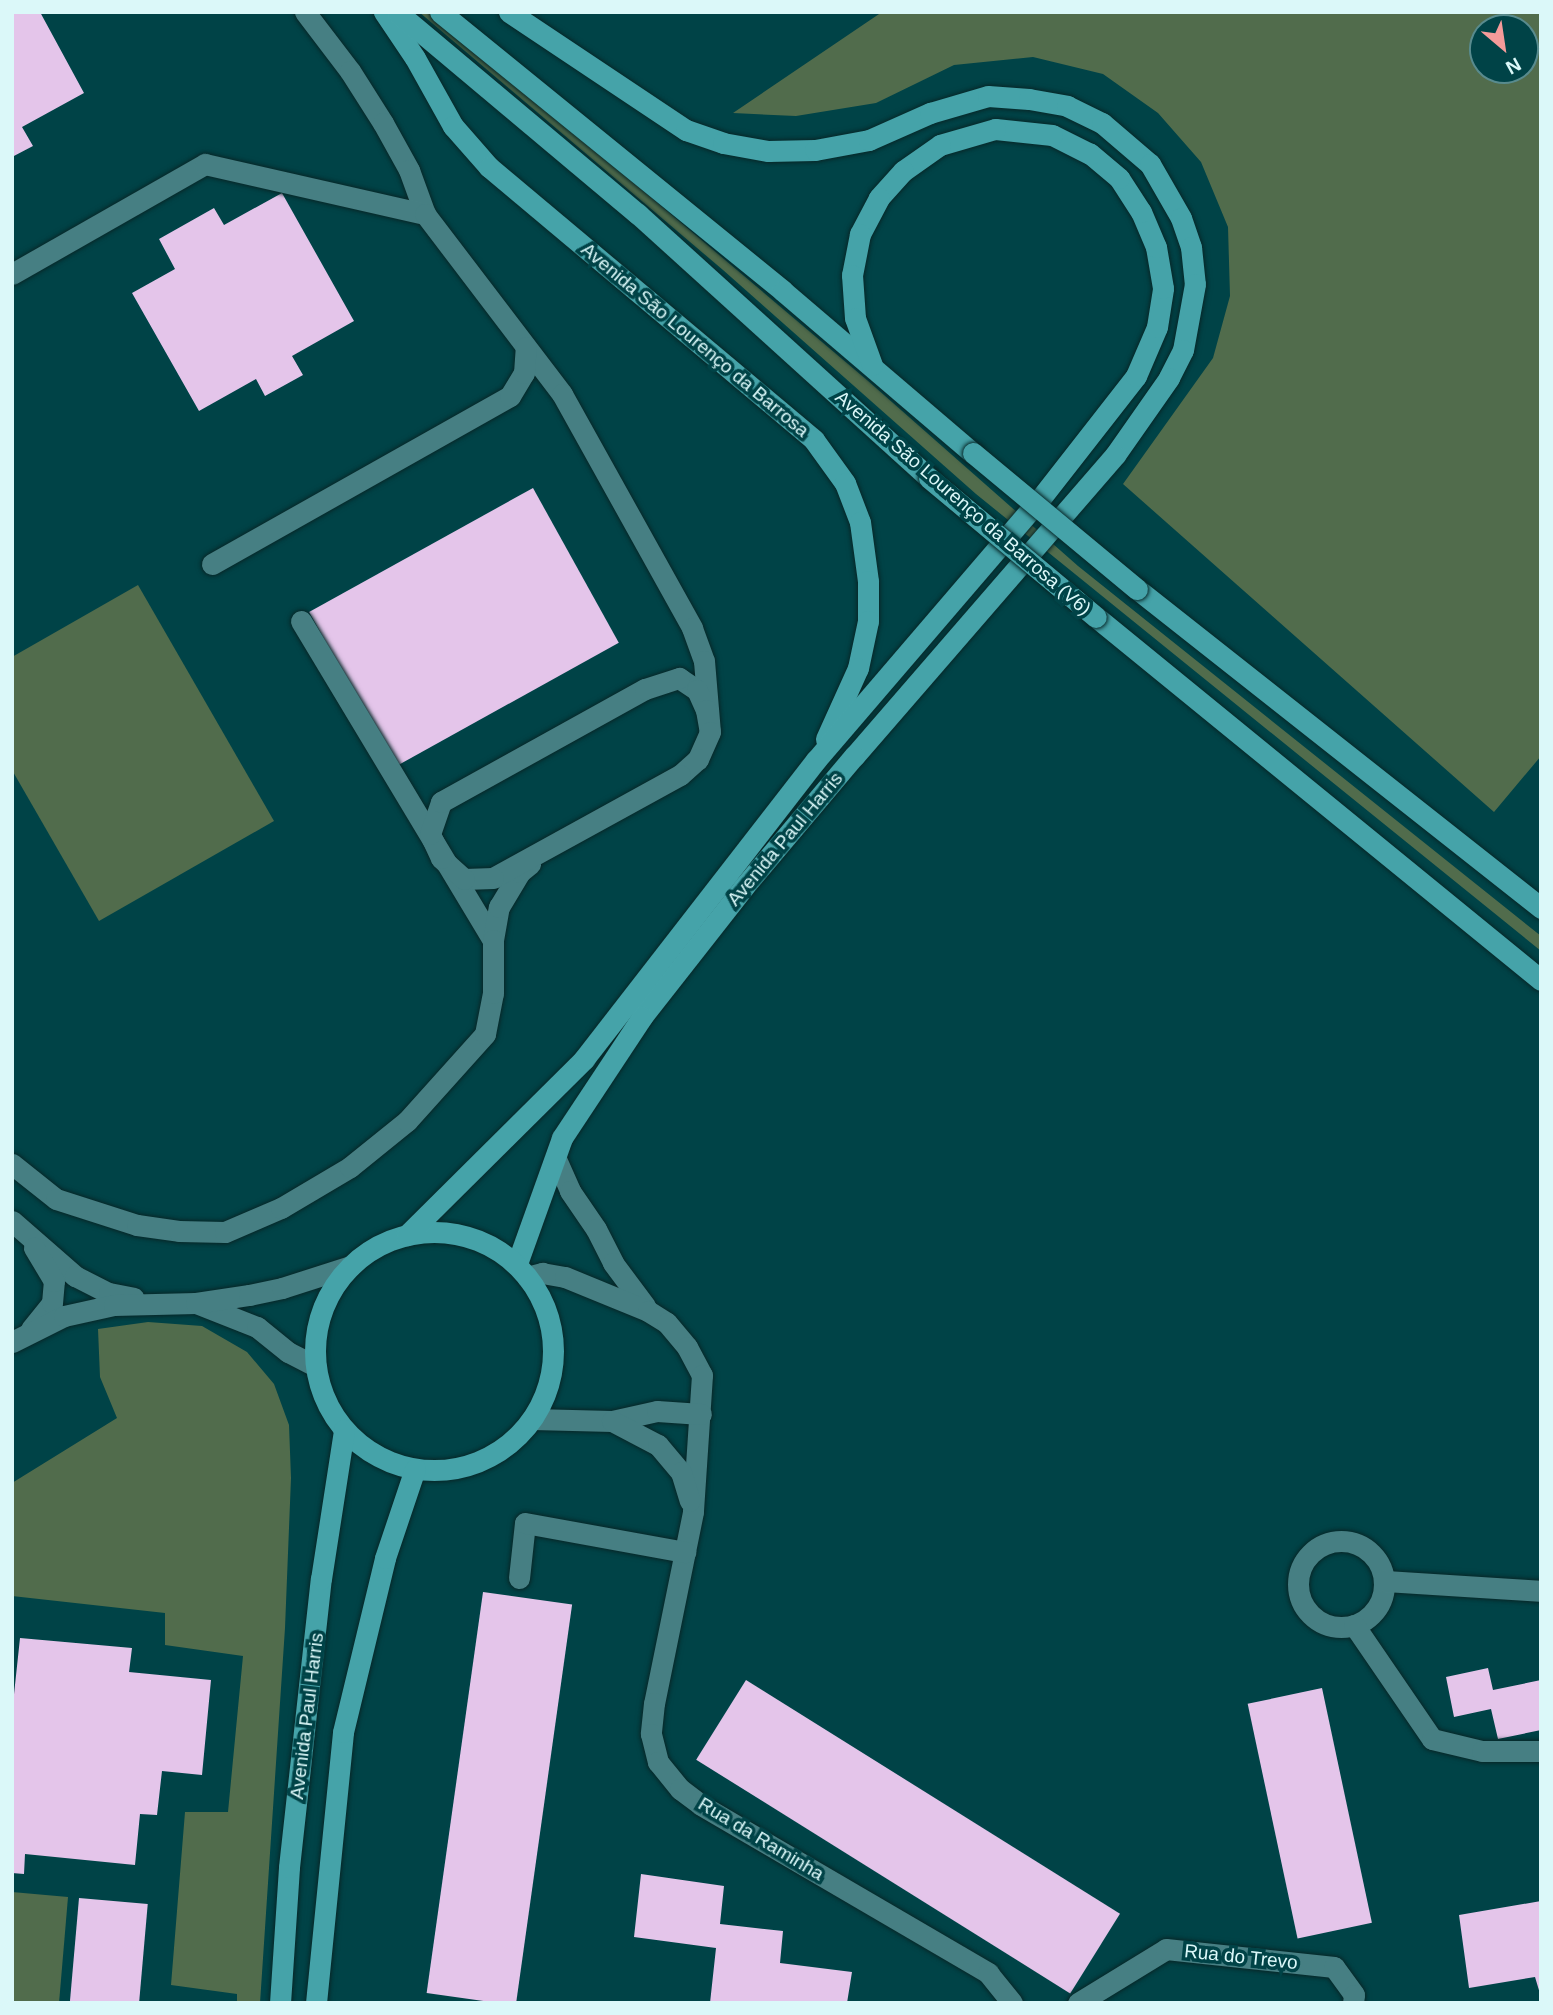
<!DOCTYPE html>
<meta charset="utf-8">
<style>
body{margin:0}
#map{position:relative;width:1553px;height:2015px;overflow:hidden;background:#004347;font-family:Arial,sans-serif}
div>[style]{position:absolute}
.green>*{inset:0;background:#516c4c}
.building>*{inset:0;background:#e4c5ea;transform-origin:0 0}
.roads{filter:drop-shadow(0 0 2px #072728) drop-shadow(0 0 2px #072728)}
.minor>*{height:21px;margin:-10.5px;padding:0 10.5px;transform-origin:10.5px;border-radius:10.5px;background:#467f83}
.minor>.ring{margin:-10.5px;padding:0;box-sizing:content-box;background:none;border:21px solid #467f83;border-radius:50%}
.major>*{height:21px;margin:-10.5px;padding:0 10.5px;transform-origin:10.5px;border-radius:10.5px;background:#45a3a9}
.major>.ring{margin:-10.5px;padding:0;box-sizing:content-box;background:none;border:21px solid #45a3a9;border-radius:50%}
.bridges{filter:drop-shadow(0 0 2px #072728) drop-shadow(0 0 2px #072728)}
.major-bridge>*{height:21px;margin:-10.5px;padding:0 10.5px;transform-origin:10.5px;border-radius:10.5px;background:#45a3a9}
span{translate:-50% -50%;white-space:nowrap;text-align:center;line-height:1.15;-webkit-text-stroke:7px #004347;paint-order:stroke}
.street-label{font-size:19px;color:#dbf8f9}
.frame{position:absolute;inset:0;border:14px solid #dbf8f9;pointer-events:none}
.north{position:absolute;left:1469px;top:14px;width:70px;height:70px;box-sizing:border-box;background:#004347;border:2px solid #588b8e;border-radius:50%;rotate:151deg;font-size:19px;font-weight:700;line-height:28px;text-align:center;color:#dbf8f9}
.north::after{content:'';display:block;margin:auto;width:24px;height:32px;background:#f59b9a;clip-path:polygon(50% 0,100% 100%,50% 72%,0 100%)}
</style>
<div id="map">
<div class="green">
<div style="clip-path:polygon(419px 12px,432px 12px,867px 380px,1078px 566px,1541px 936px,1541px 951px,976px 494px,723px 270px)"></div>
<div style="clip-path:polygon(evenodd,882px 12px,1541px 12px,1541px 756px,1494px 812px,1123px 484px,1213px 358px,1230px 296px,1228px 227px,1201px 162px,1158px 113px,1103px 74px,1033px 57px,954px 65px,876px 103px,796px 116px,733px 113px,882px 12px,1483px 28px,1525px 28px,1525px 70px,1483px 70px,1483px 28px)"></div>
<div style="clip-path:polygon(138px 585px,274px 821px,99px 921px,12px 770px,12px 657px)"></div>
<div style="clip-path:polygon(148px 1322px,202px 1326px,247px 1352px,274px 1384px,289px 1425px,291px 1478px,285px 1628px,260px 2003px,237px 2003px,237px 1994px,171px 1985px,185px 1812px,228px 1812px,243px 1656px,165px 1645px,165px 1613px,12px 1596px,12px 1483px,117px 1418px,100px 1377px,98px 1329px)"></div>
<div style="clip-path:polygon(12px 1892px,68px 1897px,59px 2003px,12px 2003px)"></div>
</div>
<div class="building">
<div style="clip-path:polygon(12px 12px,40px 12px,84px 93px,22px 127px,33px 146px,12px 157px)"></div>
<div style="clip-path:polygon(282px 193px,354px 321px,292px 356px,303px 375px,265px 396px,256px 379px,199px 411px,132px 293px,175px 269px,159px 239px,214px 208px,224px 225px)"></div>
<div style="left:533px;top:488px;width:177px;height:256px;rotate:61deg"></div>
<div style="left:483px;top:1592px;width:90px;height:405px;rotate:8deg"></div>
<div style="clip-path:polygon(20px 1638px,132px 1648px,129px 1672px,211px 1680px,202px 1775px,162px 1771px,157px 1815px,140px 1814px,135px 1865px,25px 1854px,24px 1874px,12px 1873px,12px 1713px)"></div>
<div style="clip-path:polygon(1488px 1668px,1493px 1690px,1541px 1680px,1541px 1730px,1498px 1739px,1491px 1709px,1454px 1717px,1446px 1677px)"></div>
<div style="left:746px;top:1680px;width:441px;height:94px;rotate:32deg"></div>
<div style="left:1322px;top:1688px;width:240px;height:76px;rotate:78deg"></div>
<div style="clip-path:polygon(641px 1874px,724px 1886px,720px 1924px,783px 1931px,780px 1963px,852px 1972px,847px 2003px,710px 2003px,716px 1948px,634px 1937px)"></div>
<div style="left:79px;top:1898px;width:69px;height:105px;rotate:5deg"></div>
<div style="clip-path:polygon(1541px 1901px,1541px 1997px,1535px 1977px,1469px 1988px,1459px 1915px)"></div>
</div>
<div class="roads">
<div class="minor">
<div style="left:305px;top:12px;width:74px;rotate:52.7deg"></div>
<div style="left:350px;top:71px;width:62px;rotate:57.6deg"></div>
<div style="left:383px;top:123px;width:54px;rotate:61deg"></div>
<div style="left:409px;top:170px;width:47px;rotate:70deg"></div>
<div style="left:12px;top:274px;width:222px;rotate:-29.7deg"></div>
<div style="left:205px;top:164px;width:226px;rotate:12.8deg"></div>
<div style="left:425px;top:214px;width:226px;rotate:52.7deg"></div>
<div style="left:562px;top:394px;width:268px;rotate:60.9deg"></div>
<div style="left:692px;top:628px;width:35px;rotate:70deg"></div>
<div style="left:704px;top:661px;width:71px;rotate:85.2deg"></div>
<div style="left:212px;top:564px;width:342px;rotate:-29.4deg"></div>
<div style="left:510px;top:396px;width:27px;rotate:-59deg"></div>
<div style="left:524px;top:373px;width:26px;rotate:-86deg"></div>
<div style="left:301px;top:621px;width:372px;rotate:59deg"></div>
<div style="left:493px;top:940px;width:34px;rotate:-80deg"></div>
<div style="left:499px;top:907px;width:41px;rotate:-59deg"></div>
<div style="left:520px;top:872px;width:13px;rotate:-39deg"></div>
<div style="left:679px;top:678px;width:22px;rotate:34deg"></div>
<div style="left:697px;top:690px;width:22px;rotate:66deg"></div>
<div style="left:706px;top:710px;width:22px;rotate:80deg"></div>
<div style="left:710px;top:732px;width:30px;rotate:114deg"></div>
<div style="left:698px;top:759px;width:24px;rotate:138deg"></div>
<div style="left:680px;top:775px;width:213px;rotate:151.2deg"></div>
<div style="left:493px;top:878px;width:29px;rotate:178deg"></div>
<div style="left:464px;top:879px;width:31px;rotate:-138deg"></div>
<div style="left:441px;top:858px;width:26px;rotate:-115deg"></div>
<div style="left:430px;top:834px;width:34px;rotate:-71deg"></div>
<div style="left:441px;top:802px;width:233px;rotate:-29deg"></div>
<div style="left:645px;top:689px;width:36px;rotate:-18deg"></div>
<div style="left:556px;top:1159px;width:35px;rotate:66deg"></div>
<div style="left:570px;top:1191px;width:46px;rotate:55.6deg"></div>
<div style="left:596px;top:1229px;width:38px;rotate:63deg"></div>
<div style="left:613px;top:1263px;width:54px;rotate:53.3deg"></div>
<div style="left:12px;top:1164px;width:56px;rotate:38.5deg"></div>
<div style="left:56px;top:1199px;width:85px;rotate:17.8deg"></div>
<div style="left:137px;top:1225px;width:42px;rotate:8.1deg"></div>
<div style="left:179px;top:1231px;width:46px;rotate:1.2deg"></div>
<div style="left:225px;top:1232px;width:61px;rotate:-23.2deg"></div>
<div style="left:281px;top:1208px;width:80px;rotate:-30.7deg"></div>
<div style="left:350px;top:1167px;width:73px;rotate:-38.9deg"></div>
<div style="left:407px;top:1121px;width:117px;rotate:-48.1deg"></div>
<div style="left:485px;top:1034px;width:42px;rotate:-79deg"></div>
<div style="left:493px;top:993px;width:53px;rotate:-90deg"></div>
<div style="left:12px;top:1221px;width:84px;rotate:41.1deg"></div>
<div style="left:75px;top:1276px;width:38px;rotate:27deg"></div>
<div style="left:109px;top:1293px;width:25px;rotate:11deg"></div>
<div style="left:527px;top:1277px;width:16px;rotate:-15deg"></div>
<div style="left:542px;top:1273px;width:23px;rotate:10deg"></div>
<div style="left:565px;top:1277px;width:90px;rotate:22.3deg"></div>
<div style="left:648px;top:1311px;width:22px;rotate:32deg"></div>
<div style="left:667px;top:1323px;width:31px;rotate:50deg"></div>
<div style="left:687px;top:1347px;width:32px;rotate:62deg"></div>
<div style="left:702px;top:1375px;width:137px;rotate:93.8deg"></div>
<div style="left:693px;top:1512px;width:195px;rotate:101.5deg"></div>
<div style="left:654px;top:1703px;width:31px;rotate:96deg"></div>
<div style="left:651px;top:1734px;width:29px;rotate:76deg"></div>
<div style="left:658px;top:1762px;width:35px;rotate:51deg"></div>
<div style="left:680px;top:1789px;width:26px;rotate:37deg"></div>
<div style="left:701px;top:1805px;width:333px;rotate:30.3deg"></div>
<div style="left:988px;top:1973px;width:38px;rotate:51deg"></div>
<div style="left:196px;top:1303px;width:66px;rotate:21.5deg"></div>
<div style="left:257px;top:1327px;width:40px;rotate:39deg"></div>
<div style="left:288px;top:1352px;width:31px;rotate:27deg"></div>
<div style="left:31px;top:1329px;width:33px;rotate:-51deg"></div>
<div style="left:52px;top:1303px;width:22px;rotate:-85deg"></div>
<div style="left:54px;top:1281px;width:39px;rotate:-121deg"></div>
<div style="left:12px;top:1342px;width:58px;rotate:-26.6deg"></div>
<div style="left:64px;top:1316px;width:51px;rotate:-12.4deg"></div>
<div style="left:114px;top:1305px;width:82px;rotate:-1.4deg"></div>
<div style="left:196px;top:1303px;width:54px;rotate:-8.6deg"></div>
<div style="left:249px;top:1295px;width:34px;rotate:-12deg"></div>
<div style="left:282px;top:1288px;width:72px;rotate:-17.7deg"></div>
<div style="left:532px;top:1419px;width:80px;rotate:1.4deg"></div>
<div style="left:612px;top:1421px;width:46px;rotate:-12.5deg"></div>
<div style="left:657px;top:1411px;width:44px;rotate:3.9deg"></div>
<div style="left:612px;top:1421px;width:52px;rotate:27.6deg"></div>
<div style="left:658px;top:1445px;width:35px;rotate:50deg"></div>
<div style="left:681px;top:1472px;width:30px;rotate:73deg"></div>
<div class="ring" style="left:1298px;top:1541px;width:65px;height:65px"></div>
<div style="left:519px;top:1578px;width:55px;rotate:-83.8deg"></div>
<div style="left:525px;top:1523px;width:163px;rotate:10.3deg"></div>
<div style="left:1384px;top:1581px;width:157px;rotate:3.6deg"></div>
<div style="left:1354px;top:1625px;width:138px;rotate:55.6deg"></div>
<div style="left:1432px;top:1739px;width:51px;rotate:13.5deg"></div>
<div style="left:1482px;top:1751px;width:59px"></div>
<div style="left:1078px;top:2003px;width:103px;rotate:-31.5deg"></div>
<div style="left:1166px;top:1949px;width:169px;rotate:6.1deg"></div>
<div style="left:1334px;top:1967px;width:34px;rotate:54deg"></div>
<div style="left:1354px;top:1995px;width:8px;rotate:97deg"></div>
</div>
<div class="major">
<div style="left:384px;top:12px;width:55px;rotate:56deg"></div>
<div style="left:415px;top:58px;width:78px;rotate:60.8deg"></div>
<div style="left:453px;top:126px;width:55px;rotate:48.7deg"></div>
<div style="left:489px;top:167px;width:424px;rotate:40deg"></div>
<div style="left:814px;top:440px;width:53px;rotate:54.2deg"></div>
<div style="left:845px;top:483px;width:42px;rotate:69deg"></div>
<div style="left:860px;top:522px;width:60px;rotate:82.3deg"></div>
<div style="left:868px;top:581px;width:40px;rotate:90deg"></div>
<div style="left:868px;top:621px;width:48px;rotate:102deg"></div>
<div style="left:858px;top:668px;width:78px;rotate:114.3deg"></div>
<div style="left:397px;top:12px;width:314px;rotate:40deg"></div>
<div style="left:638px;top:214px;width:393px;rotate:42.2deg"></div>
<div style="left:440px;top:12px;width:442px;rotate:39.1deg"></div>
<div style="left:783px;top:291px;width:250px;rotate:40.5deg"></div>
<div style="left:509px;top:12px;width:213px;rotate:33.7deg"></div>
<div style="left:686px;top:130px;width:39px;rotate:19deg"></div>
<div style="left:723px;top:143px;width:46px;rotate:10.1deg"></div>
<div style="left:768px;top:151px;width:47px;rotate:-1.2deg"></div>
<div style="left:815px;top:150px;width:55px;rotate:-10.5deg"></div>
<div style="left:869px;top:140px;width:67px;rotate:-23.9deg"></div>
<div style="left:930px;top:113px;width:60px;rotate:-16.3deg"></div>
<div style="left:988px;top:96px;width:41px;rotate:4.2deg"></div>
<div style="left:1029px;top:99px;width:39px;rotate:10deg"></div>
<div style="left:1067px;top:106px;width:39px;rotate:26deg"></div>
<div style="left:1102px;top:123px;width:63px;rotate:40.5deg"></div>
<div style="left:1150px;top:164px;width:62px;rotate:60.1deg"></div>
<div style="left:1181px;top:218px;width:31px;rotate:71deg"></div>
<div style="left:1191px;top:247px;width:37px;rotate:84deg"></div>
<div style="left:1195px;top:284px;width:67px;rotate:100.3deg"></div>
<div style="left:1183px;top:350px;width:31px;rotate:117deg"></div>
<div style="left:1169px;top:378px;width:94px;rotate:125deg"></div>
<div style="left:1115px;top:455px;width:398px;rotate:130.9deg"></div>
<div style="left:854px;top:756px;width:172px;rotate:130.1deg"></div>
<div style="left:743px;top:888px;width:164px;rotate:128.1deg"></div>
<div style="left:642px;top:1017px;width:145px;rotate:123.5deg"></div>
<div style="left:562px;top:1138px;width:134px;rotate:109.7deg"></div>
<div style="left:1137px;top:589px;width:515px;rotate:38.29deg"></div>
<div style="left:1096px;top:617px;width:574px;rotate:39.21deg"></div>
<div class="ring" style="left:315px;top:1232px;width:217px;height:217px"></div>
<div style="left:407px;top:1235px;width:250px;rotate:-44.8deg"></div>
<div style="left:584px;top:1059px;width:378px;rotate:-52.2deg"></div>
<div style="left:816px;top:760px;width:344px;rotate:-49.4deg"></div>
<div style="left:1040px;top:499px;width:156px;rotate:-52deg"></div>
<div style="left:1136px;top:376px;width:53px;rotate:-66.8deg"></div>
<div style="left:1157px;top:327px;width:39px;rotate:-81deg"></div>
<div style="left:1163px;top:288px;width:42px;rotate:-99.7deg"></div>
<div style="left:1156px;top:247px;width:38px;rotate:-113deg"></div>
<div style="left:1141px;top:212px;width:40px;rotate:-122.9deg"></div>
<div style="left:1119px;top:178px;width:38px;rotate:-140deg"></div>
<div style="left:1090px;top:154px;width:42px;rotate:-153.4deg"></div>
<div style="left:1052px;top:135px;width:57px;rotate:-174deg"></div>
<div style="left:995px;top:129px;width:57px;rotate:163.8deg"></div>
<div style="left:940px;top:145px;width:45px;rotate:144.9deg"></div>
<div style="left:903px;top:171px;width:36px;rotate:132deg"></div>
<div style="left:879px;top:198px;width:41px;rotate:117.8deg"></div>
<div style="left:860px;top:234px;width:42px;rotate:101deg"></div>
<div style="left:852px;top:275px;width:43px;rotate:86deg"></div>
<div style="left:855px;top:318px;width:50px;rotate:70.1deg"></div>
<div style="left:280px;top:2003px;width:136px;rotate:-86.2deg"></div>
<div style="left:289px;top:1867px;width:290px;rotate:-83.7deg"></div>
<div style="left:321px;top:1579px;width:151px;rotate:-81.2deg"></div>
<div style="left:316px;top:2003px;width:272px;rotate:-84.3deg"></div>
<div style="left:343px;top:1732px;width:179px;rotate:-76.4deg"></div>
<div style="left:385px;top:1558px;width:94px;rotate:-71.4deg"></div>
</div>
</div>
<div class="bridges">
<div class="major-bridge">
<div style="left:973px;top:453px;width:213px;rotate:39.7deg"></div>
<div style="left:929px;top:478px;width:217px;rotate:39.8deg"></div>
</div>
</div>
<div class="street-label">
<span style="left:695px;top:340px;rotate:40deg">Avenida São Lourenço da Barrosa</span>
<span style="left:963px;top:503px;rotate:41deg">Avenida São Lourenço da Barrosa (V6)</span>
<span style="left:785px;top:839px;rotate:-50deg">Avenida Paul Harris</span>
<span style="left:307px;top:1716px;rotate:-83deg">Avenida Paul Harris</span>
<span style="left:761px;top:1839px;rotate:31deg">Rua da Raminha</span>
<span style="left:1241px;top:1957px;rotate:6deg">Rua do Trevo</span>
</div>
<div class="frame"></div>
<div class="north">N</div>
</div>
